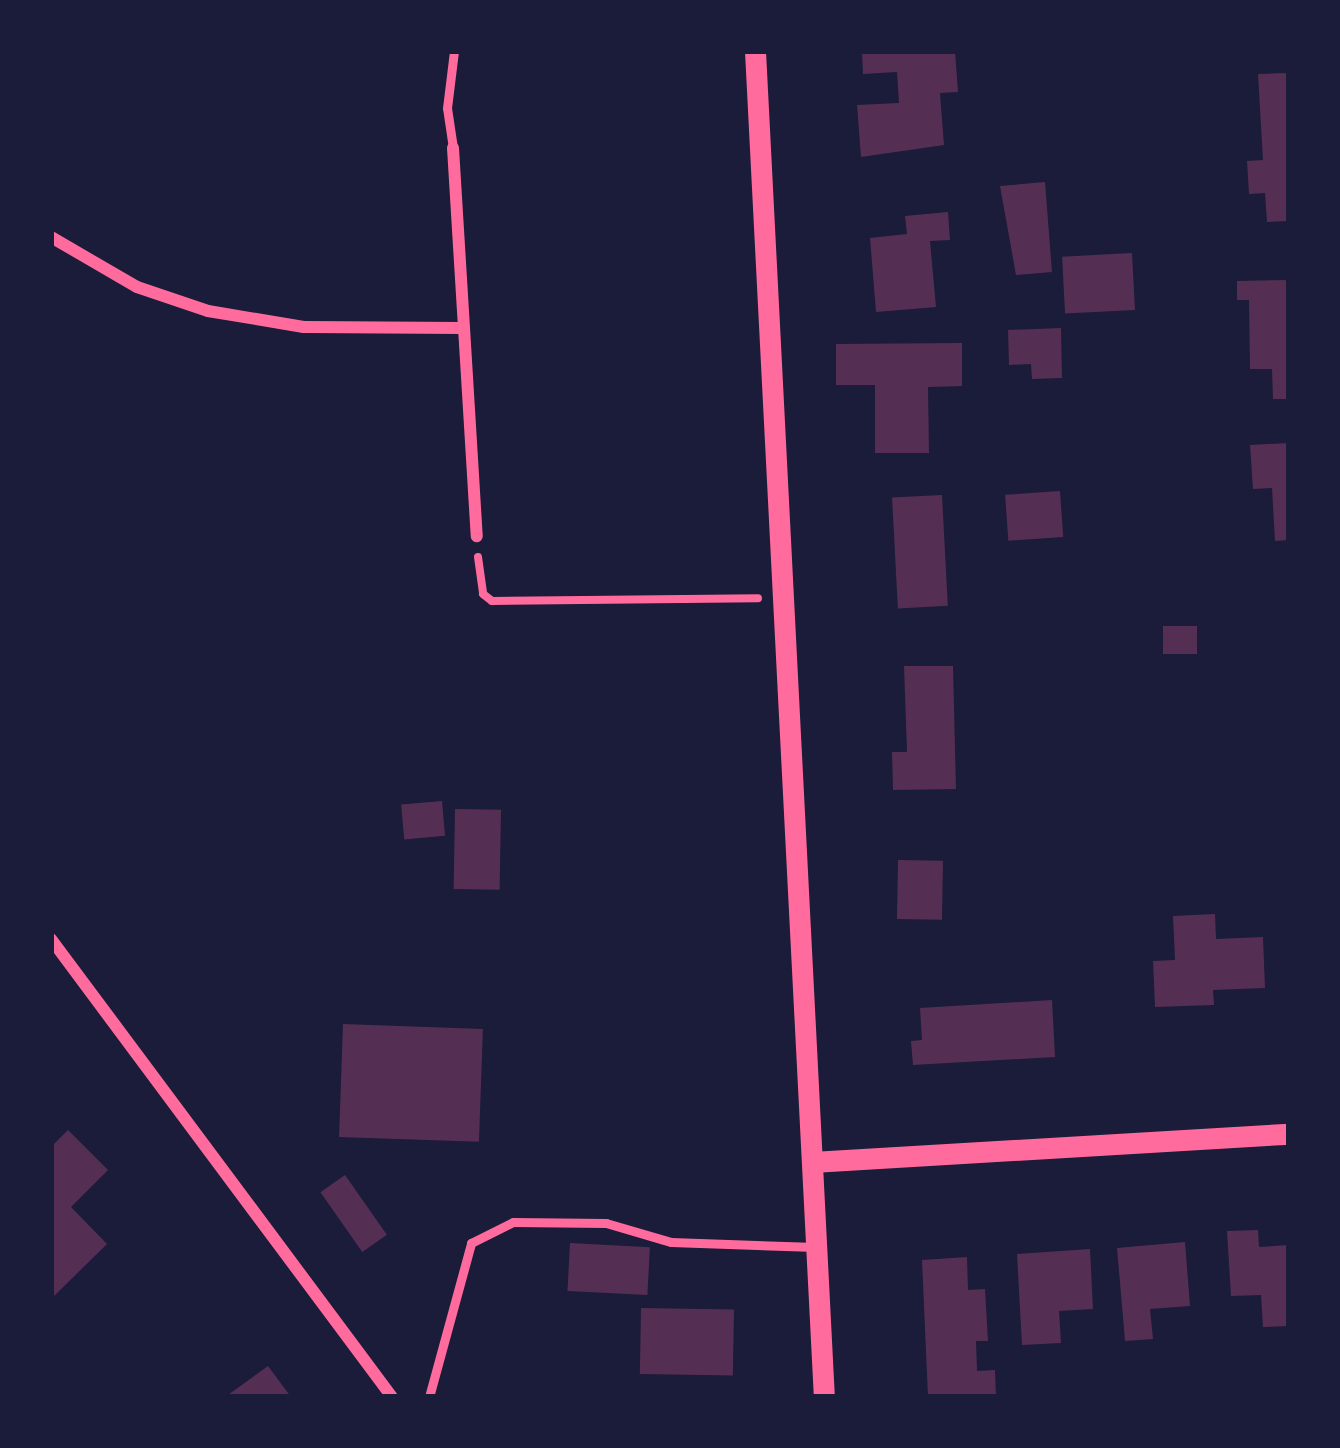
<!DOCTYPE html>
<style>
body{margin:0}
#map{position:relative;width:1340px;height:1448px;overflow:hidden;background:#1b1b3a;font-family:"Exo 2",sans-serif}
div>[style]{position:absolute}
.building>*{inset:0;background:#542f53;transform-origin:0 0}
.path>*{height:8px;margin:-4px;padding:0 4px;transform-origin:4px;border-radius:4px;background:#ff6b9d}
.service>*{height:9px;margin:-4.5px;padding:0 4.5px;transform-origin:4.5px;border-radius:4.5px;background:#ff6b9d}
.minor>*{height:12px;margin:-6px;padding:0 6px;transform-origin:6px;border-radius:6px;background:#ff6b9d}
.tertiary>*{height:21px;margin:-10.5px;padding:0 10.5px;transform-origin:10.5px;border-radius:10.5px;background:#ff6b9d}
span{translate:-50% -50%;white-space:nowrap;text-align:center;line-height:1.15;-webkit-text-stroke:9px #1b1b3a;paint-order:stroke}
.frame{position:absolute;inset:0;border:54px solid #1b1b3a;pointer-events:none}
</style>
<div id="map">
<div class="building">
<div style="clip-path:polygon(862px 51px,955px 51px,958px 92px,940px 93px,944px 145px,861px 157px,857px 105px,899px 103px,897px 72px,863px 74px)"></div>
<div style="clip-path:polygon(1289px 73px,1289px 221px,1267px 222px,1265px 193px,1249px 194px,1247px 161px,1263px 160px,1258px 74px)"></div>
<div style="clip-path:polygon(1045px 182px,1052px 272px,1016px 275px,1000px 186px)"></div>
<div style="clip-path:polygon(948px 212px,950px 240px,930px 241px,936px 307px,876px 312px,870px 238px,907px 234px,905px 216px)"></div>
<div style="left:1132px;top:253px;width:57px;height:70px;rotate:87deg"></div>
<div style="clip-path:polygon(1289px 280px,1289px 399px,1273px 399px,1272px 369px,1250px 369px,1249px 300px,1237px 300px,1237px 281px)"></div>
<div style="clip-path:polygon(1061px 328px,1062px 378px,1032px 379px,1031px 364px,1009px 365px,1008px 330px)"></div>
<div style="clip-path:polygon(962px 343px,962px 386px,928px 387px,929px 453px,875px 453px,875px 385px,836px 385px,836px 344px)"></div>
<div style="clip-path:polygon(1289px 443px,1289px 540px,1275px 541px,1272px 488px,1253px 489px,1250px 445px)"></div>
<div style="left:1060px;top:491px;width:46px;height:55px;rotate:86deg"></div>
<div style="left:942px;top:495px;width:111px;height:50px;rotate:87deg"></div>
<div style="left:1163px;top:626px;width:34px;height:28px"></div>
<div style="clip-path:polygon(904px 666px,953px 666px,956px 789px,893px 790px,892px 752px,907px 752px)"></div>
<div style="left:442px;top:801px;width:35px;height:41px;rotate:85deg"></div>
<div style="left:455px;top:809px;width:46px;height:80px;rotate:1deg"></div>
<div style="left:898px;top:860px;width:45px;height:59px;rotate:1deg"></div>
<div style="clip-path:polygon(1215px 914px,1216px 939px,1263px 937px,1265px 988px,1213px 990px,1214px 1005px,1155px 1007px,1153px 961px,1175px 960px,1173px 916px)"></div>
<div style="clip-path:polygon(1052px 1000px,1055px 1057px,913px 1065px,911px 1041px,922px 1040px,920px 1008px)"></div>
<div style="left:343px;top:1024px;width:140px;height:113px;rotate:2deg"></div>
<div style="clip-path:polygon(68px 1130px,108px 1170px,71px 1207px,107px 1244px,51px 1299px,51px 1147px)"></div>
<div style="left:345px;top:1175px;width:73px;height:30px;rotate:55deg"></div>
<div style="clip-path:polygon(1258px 1230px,1259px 1247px,1289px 1245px,1289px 1326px,1263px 1327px,1261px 1295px,1231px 1296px,1227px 1231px)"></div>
<div style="clip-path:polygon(1185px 1242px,1190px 1306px,1150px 1309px,1153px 1339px,1125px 1341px,1117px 1248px)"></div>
<div style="left:570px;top:1243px;width:80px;height:48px;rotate:3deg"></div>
<div style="clip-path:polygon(1090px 1249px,1093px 1309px,1059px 1311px,1061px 1343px,1022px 1345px,1017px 1254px)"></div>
<div style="clip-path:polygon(967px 1257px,968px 1290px,985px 1289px,988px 1341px,976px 1341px,977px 1371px,995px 1370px,996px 1397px,928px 1397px,922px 1260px)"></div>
<div style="left:641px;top:1308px;width:93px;height:66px;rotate:1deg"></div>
<div style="clip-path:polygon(268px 1366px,291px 1397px,225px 1397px)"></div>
</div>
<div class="path">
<div style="left:478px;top:557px;width:37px;rotate:82deg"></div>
<div style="left:483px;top:594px;width:11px;rotate:38deg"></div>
<div style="left:492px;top:601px;width:266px;rotate:-0.6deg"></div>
</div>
<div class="service">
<div style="left:453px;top:148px;width:40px;rotate:-98.5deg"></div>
<div style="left:447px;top:108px;width:57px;rotate:-83deg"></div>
<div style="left:429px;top:1397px;width:160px;rotate:-74.7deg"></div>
<div style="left:471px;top:1243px;width:47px;rotate:-26.6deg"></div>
<div style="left:513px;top:1222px;width:93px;rotate:0.6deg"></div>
<div style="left:606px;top:1223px;width:68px;rotate:16.3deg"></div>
<div style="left:671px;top:1242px;width:145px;rotate:2deg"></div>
</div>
<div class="minor">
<div style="left:453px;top:148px;width:389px;rotate:86.5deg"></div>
<div style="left:51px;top:237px;width:99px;rotate:30.2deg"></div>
<div style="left:137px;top:287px;width:75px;rotate:18.7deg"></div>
<div style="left:208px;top:311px;width:97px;rotate:9.5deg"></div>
<div style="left:304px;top:327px;width:158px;rotate:0.4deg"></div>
<div style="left:51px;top:939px;width:571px;rotate:53.33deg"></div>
</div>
<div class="tertiary">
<div style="left:755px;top:51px;width:1348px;rotate:87.07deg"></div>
<div style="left:812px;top:1162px;width:478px;rotate:-3.4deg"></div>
</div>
<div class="frame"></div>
</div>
